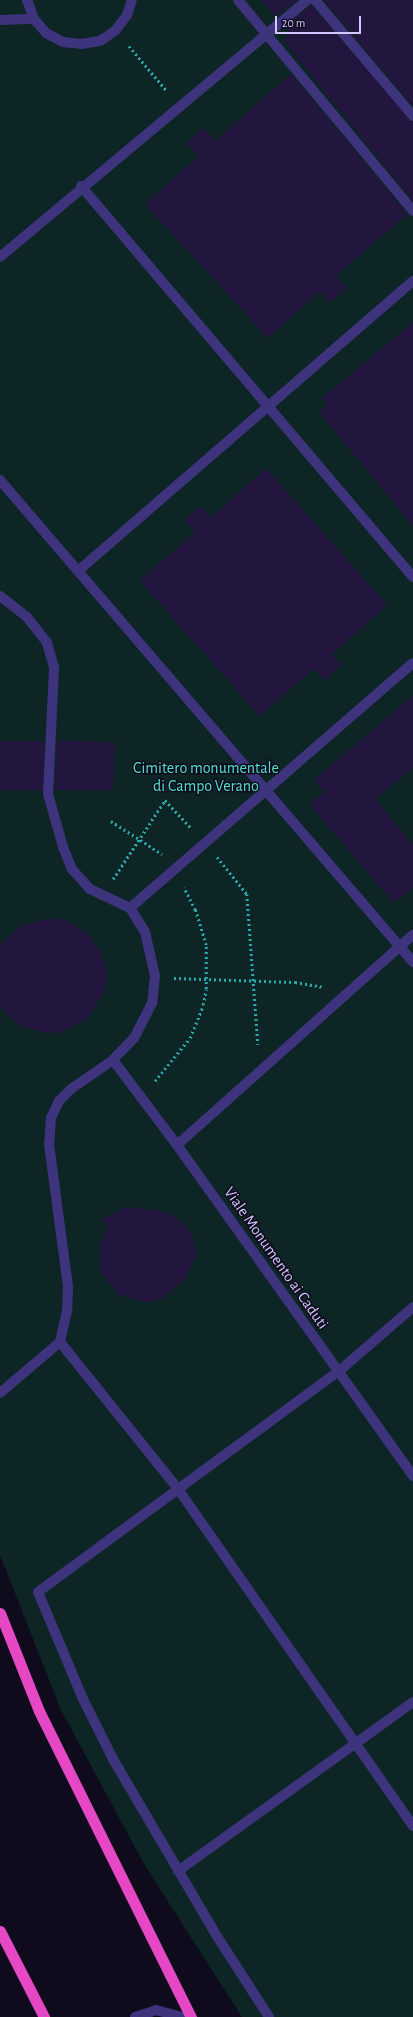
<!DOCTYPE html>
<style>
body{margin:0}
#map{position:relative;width:413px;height:2017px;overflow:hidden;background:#0f0b1c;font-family:"Alegreya Sans",sans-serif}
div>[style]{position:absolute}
.green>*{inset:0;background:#0e2526}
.building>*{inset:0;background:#22163e;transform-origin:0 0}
.path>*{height:2.5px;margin-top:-1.25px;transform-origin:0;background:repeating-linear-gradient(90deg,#2aabb0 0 2px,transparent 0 5px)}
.service>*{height:10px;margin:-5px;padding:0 5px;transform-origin:5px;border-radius:5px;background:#3e347d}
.trunk>*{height:11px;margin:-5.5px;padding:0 5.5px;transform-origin:5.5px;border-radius:5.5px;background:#e647c4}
span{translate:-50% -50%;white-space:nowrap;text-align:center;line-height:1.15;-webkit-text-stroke:3px #0f0b1c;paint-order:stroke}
.park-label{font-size:16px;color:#51e1ca}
.street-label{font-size:16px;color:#d2c6ff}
.scale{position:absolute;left:275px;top:16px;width:86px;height:18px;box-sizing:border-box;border:2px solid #d2c6ff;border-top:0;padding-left:5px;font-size:12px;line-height:14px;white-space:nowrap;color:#d2c6ff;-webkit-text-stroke:3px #0f0b1c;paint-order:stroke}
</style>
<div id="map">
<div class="green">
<div style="clip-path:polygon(0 0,413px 0,413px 2017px,242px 2017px,144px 1864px,61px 1710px,0 1555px)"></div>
</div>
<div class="building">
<div style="clip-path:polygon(262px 0,297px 0,276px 17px)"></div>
<div style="clip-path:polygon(324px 0,413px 0,413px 106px)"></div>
<div style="clip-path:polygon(311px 5px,413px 122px,413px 201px,283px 40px,290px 34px,285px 27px)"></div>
<div style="clip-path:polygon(291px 74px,407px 214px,336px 276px,346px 288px,330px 303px,320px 291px,268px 338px,145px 204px,199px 156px,187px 143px,203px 128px,215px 141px)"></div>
<div style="clip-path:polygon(413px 322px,413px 526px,319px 412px,328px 405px,322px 398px)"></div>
<div style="clip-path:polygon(266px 468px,387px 605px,332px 654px,341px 665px,325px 680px,314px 668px,260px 716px,140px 581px,195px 532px,184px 520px,201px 506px,211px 518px)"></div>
<div style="clip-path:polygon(413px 696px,413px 768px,375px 799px,413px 845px,413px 888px,394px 903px,310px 805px,324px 792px,314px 780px)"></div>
<div style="clip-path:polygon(62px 740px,115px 743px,113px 790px,55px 790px,57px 741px)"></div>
<div style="left:0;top:741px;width:44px;height:49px"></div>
<div style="clip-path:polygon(51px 918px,66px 920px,91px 936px,105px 962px,107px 977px,104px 992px,88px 1018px,62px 1032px,47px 1033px,18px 1025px,0 1006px,0 945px,22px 925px)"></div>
<div style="clip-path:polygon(125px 1207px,162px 1211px,175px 1217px,186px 1226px,193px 1239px,197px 1255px,184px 1280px,161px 1299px,147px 1302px,119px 1295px,101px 1272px,100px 1244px,108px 1225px,102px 1220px)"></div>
</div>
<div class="path">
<div style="left:129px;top:46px;width:59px;rotate:49.8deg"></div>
<div style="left:111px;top:821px;width:61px;rotate:32.9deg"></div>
<div style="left:217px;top:857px;width:48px;rotate:51deg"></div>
<div style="left:247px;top:894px;width:151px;rotate:85.8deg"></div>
<div style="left:113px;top:879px;width:95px;rotate:-56.6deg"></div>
<div style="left:165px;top:800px;width:38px;rotate:47deg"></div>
<div style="left:174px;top:978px;width:121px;rotate:1.9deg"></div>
<div style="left:295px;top:982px;width:29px;rotate:10deg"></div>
<div style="left:155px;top:1081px;width:55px;rotate:-50.9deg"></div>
<div style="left:190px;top:1038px;width:35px;rotate:-68deg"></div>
<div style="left:203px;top:1005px;width:16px;rotate:-79deg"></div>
<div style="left:206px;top:989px;width:44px;rotate:-90deg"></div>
<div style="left:206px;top:945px;width:37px;rotate:-107deg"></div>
<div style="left:195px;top:910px;width:25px;rotate:-117deg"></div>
</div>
<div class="service">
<div style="left:27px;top:0;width:20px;rotate:70deg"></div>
<div style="left:34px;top:19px;width:18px;rotate:49deg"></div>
<div style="left:46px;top:33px;width:19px;rotate:28deg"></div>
<div style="left:63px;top:42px;width:18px;rotate:6deg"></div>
<div style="left:81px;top:44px;width:19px;rotate:-9deg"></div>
<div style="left:100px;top:41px;width:18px;rotate:-34deg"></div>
<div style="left:115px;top:31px;width:20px;rotate:-53deg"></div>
<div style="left:127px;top:15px;width:16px;rotate:-72deg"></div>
<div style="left:238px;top:0;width:274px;rotate:50.3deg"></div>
<div style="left:315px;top:0;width:152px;rotate:49.8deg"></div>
<div style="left:0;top:20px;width:34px;rotate:-2deg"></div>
<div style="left:81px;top:186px;width:513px;rotate:49.67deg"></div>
<div style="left:0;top:257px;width:400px;rotate:-39.9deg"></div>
<div style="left:0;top:480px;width:635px;rotate:49.41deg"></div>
<div style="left:78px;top:571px;width:443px;rotate:-40.9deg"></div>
<div style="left:0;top:596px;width:34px;rotate:38deg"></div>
<div style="left:27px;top:617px;width:33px;rotate:52deg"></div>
<div style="left:47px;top:643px;width:26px;rotate:74deg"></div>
<div style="left:54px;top:668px;width:126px;rotate:92.7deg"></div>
<div style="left:48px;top:794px;width:55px;rotate:74.2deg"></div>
<div style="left:63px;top:847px;width:24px;rotate:68deg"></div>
<div style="left:72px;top:869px;width:27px;rotate:48deg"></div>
<div style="left:90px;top:889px;width:44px;rotate:25.4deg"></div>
<div style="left:130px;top:908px;width:28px;rotate:58deg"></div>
<div style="left:145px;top:932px;width:45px;rotate:77.2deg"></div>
<div style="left:155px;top:976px;width:27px;rotate:96deg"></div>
<div style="left:152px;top:1003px;width:39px;rotate:117deg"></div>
<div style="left:134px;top:1038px;width:30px;rotate:134deg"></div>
<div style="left:113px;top:1060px;width:51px;rotate:145.4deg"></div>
<div style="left:71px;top:1089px;width:17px;rotate:135deg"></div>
<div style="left:59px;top:1101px;width:19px;rotate:115deg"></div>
<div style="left:51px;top:1118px;width:26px;rotate:94deg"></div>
<div style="left:49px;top:1144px;width:144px;rotate:82.4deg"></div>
<div style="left:68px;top:1287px;width:24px;rotate:92deg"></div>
<div style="left:67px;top:1311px;width:32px;rotate:103deg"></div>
<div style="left:130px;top:908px;width:374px;rotate:-40.9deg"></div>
<div style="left:113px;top:1060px;width:106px;rotate:53deg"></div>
<div style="left:177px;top:1145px;width:407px;rotate:54.5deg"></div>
<div style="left:177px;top:1145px;width:316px;rotate:-41.7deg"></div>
<div style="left:0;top:1393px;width:79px;rotate:-40.4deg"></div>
<div style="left:60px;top:1342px;width:189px;rotate:51.2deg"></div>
<div style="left:178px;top:1489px;width:411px;rotate:55.1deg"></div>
<div style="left:178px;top:1871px;width:289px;rotate:-35.7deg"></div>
<div style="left:135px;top:2017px;width:22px;rotate:-18deg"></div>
<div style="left:156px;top:2010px;width:28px;rotate:15deg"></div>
<div style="left:269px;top:2017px;width:94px;rotate:-122.8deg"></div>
<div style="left:218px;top:1938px;width:208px;rotate:-120.4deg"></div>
<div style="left:113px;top:1759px;width:67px;rotate:-116.6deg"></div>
<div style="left:83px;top:1699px;width:116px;rotate:-112.8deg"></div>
<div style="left:38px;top:1592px;width:372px;rotate:-36.3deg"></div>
<div style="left:338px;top:1372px;width:99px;rotate:-40.9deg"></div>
</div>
<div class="trunk">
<div style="left:0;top:1613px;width:105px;rotate:68.3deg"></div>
<div style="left:39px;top:1711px;width:342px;rotate:63.6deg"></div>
<div style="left:0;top:1931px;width:97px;rotate:62.9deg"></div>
</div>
<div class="park-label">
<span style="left:206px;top:777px">Cimitero monumentale<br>di Campo Verano</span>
</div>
<div class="street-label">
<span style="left:276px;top:1258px;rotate:55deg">Viale Monumento ai Caduti</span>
</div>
<div class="scale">20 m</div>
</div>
